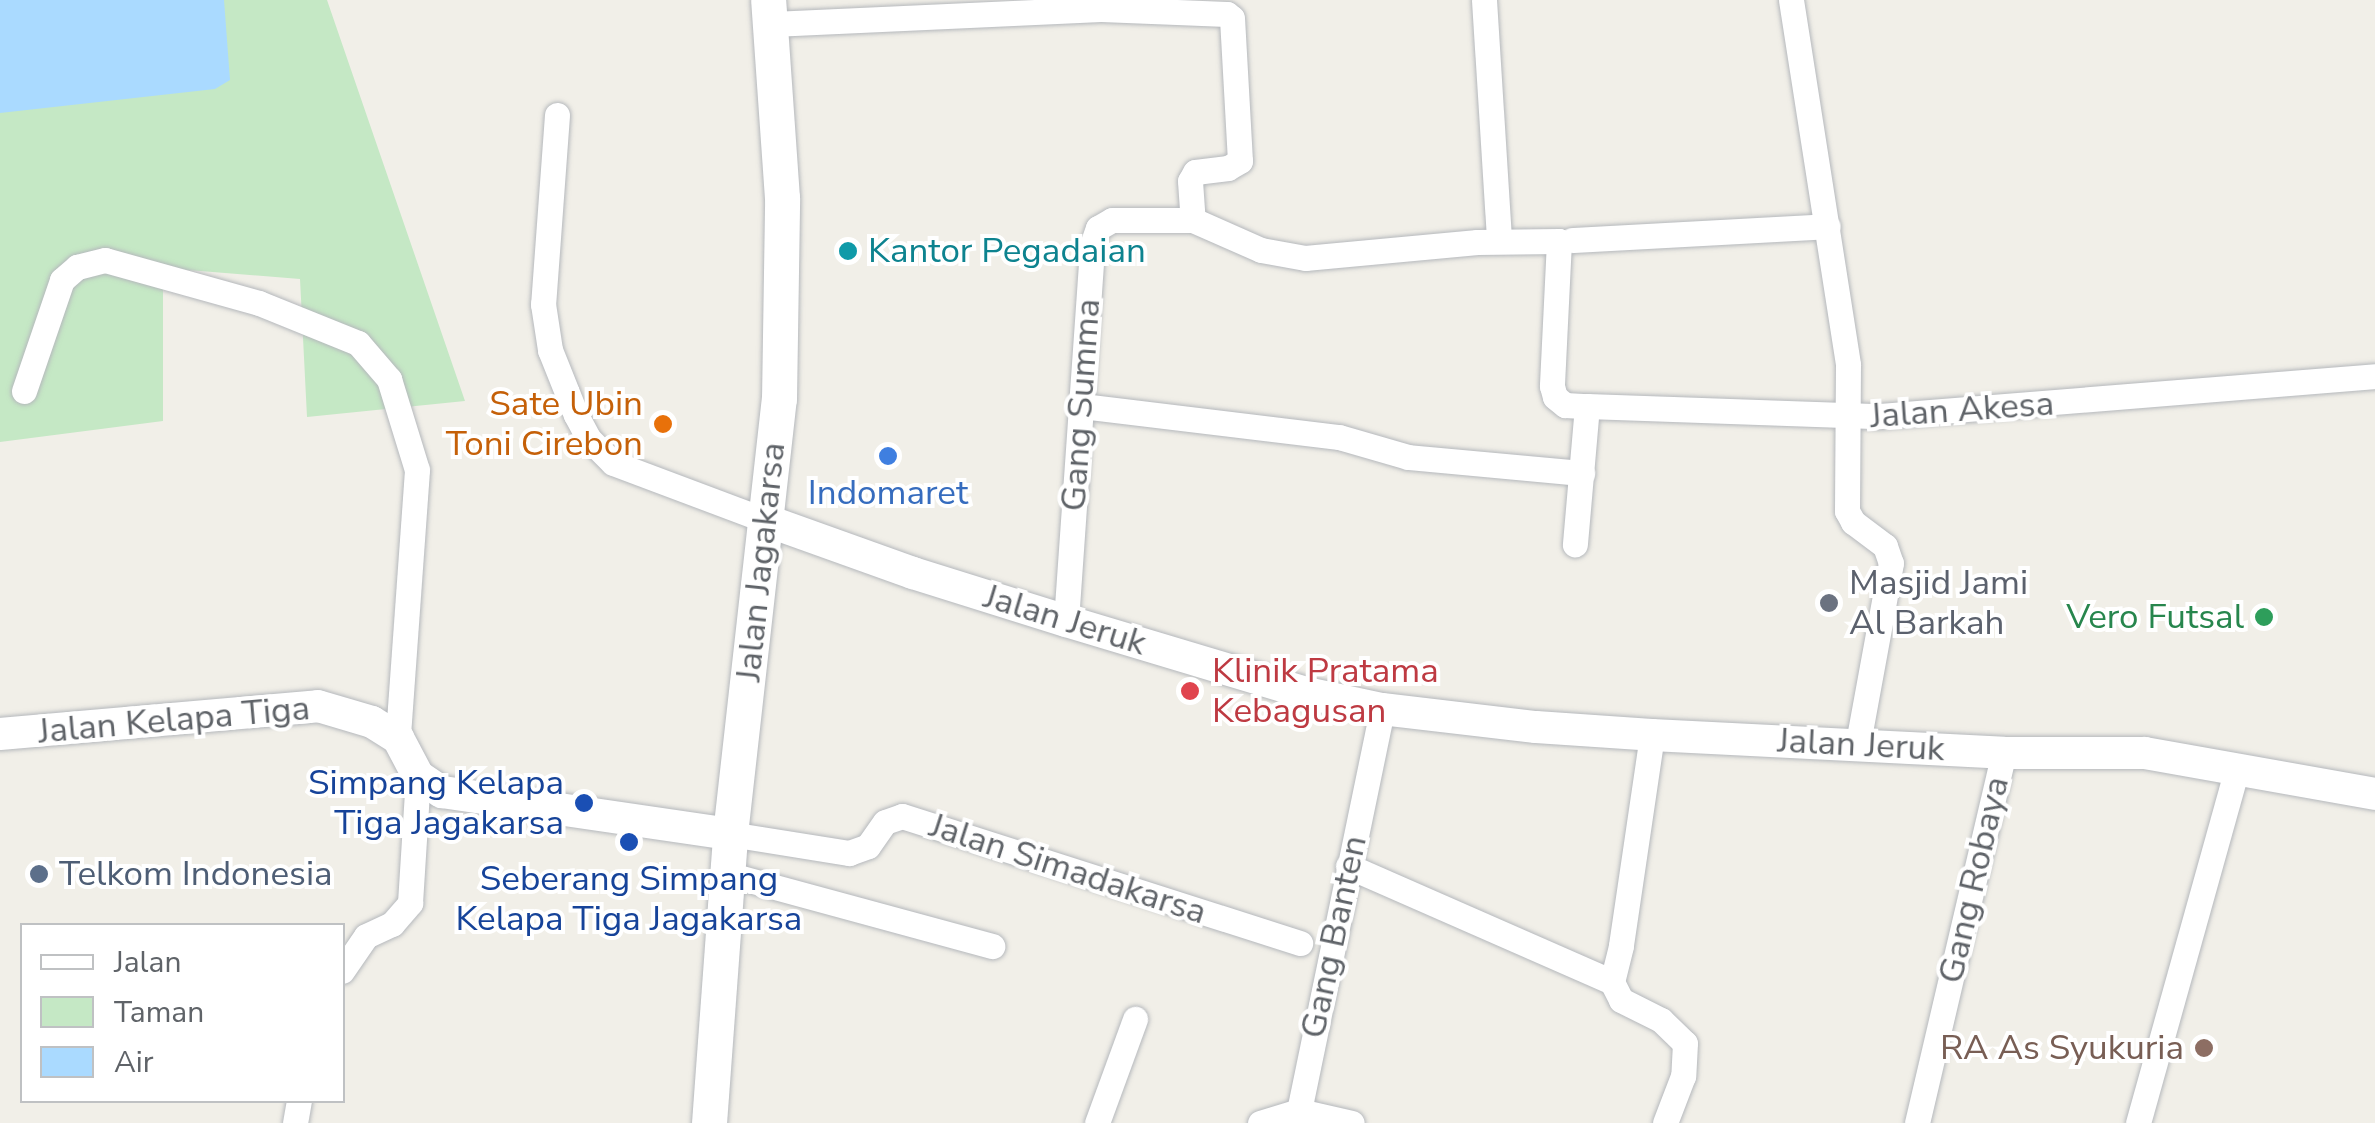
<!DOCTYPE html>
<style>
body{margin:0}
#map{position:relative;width:2375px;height:1123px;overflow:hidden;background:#f1efe8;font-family:"Nunito Sans",sans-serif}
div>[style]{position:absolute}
.green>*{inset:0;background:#c5e8c5}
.water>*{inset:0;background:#aadaff}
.roads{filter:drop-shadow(0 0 2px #b5b8bc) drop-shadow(0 0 2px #b5b8bc)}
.minor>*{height:25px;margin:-12.5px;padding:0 12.5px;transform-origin:12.5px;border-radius:12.5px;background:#fff}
.tertiary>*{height:32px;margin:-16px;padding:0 16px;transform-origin:16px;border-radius:16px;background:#fff}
.secondary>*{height:35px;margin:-17.5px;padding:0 17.5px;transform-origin:17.5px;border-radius:17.5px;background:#fff}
.dots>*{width:28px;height:28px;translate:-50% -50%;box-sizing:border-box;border:5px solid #fff;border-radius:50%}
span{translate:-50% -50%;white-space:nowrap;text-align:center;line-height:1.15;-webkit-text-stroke:8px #fff;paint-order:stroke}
.culture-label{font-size:35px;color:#0d838f}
.left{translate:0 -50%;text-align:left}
.food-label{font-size:35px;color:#c56008}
.right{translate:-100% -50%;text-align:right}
.street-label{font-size:35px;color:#5f6368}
.shop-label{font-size:35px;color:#366cbe}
.worship-label{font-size:35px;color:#5b616d}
.leisure-label{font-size:35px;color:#27864d}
.health-label{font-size:35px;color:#be3a42}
.transit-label{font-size:35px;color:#164399}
.service-label{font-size:35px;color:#4e5e75}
.education-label{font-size:35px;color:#785e54}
.legend{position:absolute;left:20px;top:923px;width:325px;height:180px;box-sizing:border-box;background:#fff;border:2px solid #bfc1c3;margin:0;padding:12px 18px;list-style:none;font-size:30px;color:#5f6368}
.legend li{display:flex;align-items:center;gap:20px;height:50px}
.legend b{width:50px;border:2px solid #bfc1c3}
</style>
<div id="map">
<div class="green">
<div style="clip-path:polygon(80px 0,327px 0,465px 401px,307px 417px,300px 279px,163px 268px,163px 421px,0 442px,0 35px)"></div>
</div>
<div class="water">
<div style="clip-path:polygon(0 0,224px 0,230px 80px,215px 89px,0 113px)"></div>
</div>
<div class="roads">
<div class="minor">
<div style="left:1484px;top:0;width:241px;rotate:86.4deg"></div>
<div style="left:1791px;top:0;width:369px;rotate:81.1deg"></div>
<div style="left:1848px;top:365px;width:146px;rotate:90.4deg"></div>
<div style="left:1847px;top:511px;width:13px;rotate:61deg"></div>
<div style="left:1853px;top:522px;width:40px;rotate:37deg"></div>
<div style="left:1885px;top:546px;width:18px;rotate:71deg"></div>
<div style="left:1891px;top:563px;width:183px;rotate:100.4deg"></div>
<div style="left:772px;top:24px;width:329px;rotate:-2.6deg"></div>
<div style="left:1101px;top:9px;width:126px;rotate:2.3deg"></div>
<div style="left:1227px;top:14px;width:6px;rotate:39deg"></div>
<div style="left:1232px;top:18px;width:143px;rotate:86.8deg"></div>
<div style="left:1240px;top:161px;width:14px;rotate:150deg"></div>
<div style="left:1228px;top:168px;width:33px;rotate:173deg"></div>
<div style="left:1195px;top:172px;width:10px;rotate:119deg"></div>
<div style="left:1190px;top:181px;width:39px;rotate:86deg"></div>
<div style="left:557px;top:115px;width:190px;rotate:94.2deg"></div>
<div style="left:543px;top:304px;width:47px;rotate:81.3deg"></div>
<div style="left:550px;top:350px;width:70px;rotate:68.2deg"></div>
<div style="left:576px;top:415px;width:26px;rotate:62deg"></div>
<div style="left:588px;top:438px;width:35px;rotate:45deg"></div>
<div style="left:613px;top:463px;width:162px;rotate:20.6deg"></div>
<div style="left:1572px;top:240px;width:256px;rotate:-3.1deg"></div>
<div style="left:24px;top:391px;width:117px;rotate:-71.1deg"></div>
<div style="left:62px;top:280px;width:20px;rotate:-41deg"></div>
<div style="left:77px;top:267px;width:29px;rotate:-14deg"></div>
<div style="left:105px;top:260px;width:160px;rotate:15.6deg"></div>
<div style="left:259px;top:303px;width:107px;rotate:22deg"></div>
<div style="left:358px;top:343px;width:48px;rotate:49.3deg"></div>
<div style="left:389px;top:379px;width:95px;rotate:72.9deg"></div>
<div style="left:417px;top:470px;width:269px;rotate:94.1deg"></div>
<div style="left:1082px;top:406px;width:259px;rotate:6.9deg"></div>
<div style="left:1339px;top:437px;width:72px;rotate:16.2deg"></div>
<div style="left:1408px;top:457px;width:175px;rotate:5.3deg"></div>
<div style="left:1587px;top:406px;width:293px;rotate:2deg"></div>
<div style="left:1880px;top:416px;width:497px;rotate:-4.6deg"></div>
<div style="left:1066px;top:621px;width:377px;rotate:-86deg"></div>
<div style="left:1092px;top:245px;width:18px;rotate:-71deg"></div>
<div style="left:1098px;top:228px;width:16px;rotate:-30deg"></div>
<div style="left:1112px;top:220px;width:81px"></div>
<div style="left:1193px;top:220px;width:74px;rotate:23.8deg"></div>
<div style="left:1261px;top:250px;width:45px;rotate:10.3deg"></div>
<div style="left:1305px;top:258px;width:173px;rotate:-5.3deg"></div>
<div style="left:1477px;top:242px;width:82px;rotate:-0.7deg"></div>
<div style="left:1559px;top:241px;width:145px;rotate:92.8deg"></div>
<div style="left:1552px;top:386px;width:11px;rotate:75deg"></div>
<div style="left:1555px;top:397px;width:13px;rotate:39deg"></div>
<div style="left:1565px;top:405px;width:22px;rotate:3deg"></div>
<div style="left:1587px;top:406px;width:139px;rotate:95deg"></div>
<div style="left:1652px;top:735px;width:213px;rotate:98.4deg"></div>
<div style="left:1621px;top:946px;width:37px;rotate:104deg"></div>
<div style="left:1612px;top:982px;width:20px;rotate:63deg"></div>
<div style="left:1621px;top:1000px;width:45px;rotate:26.6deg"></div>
<div style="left:1661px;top:1020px;width:33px;rotate:44deg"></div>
<div style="left:1685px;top:1043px;width:33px;rotate:93deg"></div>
<div style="left:1683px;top:1076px;width:50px;rotate:111deg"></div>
<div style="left:730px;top:834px;width:121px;rotate:9.1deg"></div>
<div style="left:849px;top:853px;width:20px;rotate:-20deg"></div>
<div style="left:868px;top:846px;width:29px;rotate:-55deg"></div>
<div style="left:885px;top:822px;width:18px;rotate:-19deg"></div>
<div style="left:902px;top:816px;width:418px;rotate:17.7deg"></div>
<div style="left:1348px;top:866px;width:288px;rotate:23.7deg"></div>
<div style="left:727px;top:874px;width:275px;rotate:15.2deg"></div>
<div style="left:342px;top:971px;width:42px;rotate:-55.6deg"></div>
<div style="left:366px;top:936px;width:29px;rotate:-25deg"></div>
<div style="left:392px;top:924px;width:28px;rotate:-49deg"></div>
<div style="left:410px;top:903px;width:127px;rotate:-86.4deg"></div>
<div style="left:1299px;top:1111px;width:410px;rotate:-78.3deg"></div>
<div style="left:295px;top:1123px;width:23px;rotate:-80deg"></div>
<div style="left:1097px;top:1123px;width:111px;rotate:-69.9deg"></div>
<div style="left:1260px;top:1123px;width:41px;rotate:-17.1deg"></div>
<div style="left:1299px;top:1111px;width:54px;rotate:12.8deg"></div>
<div style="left:1917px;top:1123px;width:380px;rotate:-76.8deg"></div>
<div style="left:2138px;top:1123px;width:368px;rotate:-74.4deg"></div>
</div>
<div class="tertiary">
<div style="left:765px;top:520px;width:157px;rotate:19.7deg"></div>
<div style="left:913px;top:573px;width:160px;rotate:17.4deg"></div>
<div style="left:1066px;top:621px;width:251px;rotate:16.7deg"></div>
<div style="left:1306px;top:693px;width:78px;rotate:11.9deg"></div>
<div style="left:1382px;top:709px;width:155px;rotate:6.7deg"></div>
<div style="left:1536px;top:727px;width:116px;rotate:3.9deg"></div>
<div style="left:1652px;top:735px;width:352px;rotate:2.9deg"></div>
<div style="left:2004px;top:753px;width:141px"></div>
<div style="left:2145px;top:753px;width:234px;rotate:10.1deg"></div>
<div style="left:0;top:734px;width:319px;rotate:-5deg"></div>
<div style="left:318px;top:706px;width:56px;rotate:16.5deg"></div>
<div style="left:372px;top:722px;width:31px;rotate:32deg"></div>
<div style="left:398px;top:738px;width:43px;rotate:62.2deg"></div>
<div style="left:418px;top:776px;width:29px;rotate:34deg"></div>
<div style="left:442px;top:792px;width:291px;rotate:8.3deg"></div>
</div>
<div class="secondary">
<div style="left:709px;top:1123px;width:290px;rotate:-85.8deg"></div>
<div style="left:730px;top:834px;width:438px;rotate:-83.6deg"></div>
<div style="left:779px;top:399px;width:201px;rotate:-89.1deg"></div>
<div style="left:782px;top:198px;width:198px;rotate:-94deg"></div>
</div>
</div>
<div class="dots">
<div style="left:848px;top:251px;background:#0f9aa8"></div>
<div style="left:663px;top:424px;background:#e8710a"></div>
<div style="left:888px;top:456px;background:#3f7fe0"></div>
<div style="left:1829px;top:603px;background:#6b7280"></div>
<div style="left:2264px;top:617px;background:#2e9e5b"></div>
<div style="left:1190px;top:691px;background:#e0444e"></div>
<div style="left:584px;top:803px;background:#1a4fb4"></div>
<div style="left:629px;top:842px;background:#1a4fb4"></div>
<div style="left:39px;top:874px;background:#5c6f8a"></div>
<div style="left:2204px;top:1048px;background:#8d6e63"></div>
</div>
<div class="culture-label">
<span class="left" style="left:868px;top:251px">Kantor Pegadaian</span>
</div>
<div class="food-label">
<span class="right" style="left:643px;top:424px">Sate Ubin<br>Toni Cirebon</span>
</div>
<div class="street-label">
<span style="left:1081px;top:405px;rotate:-86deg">Gang Summa</span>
<span style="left:1962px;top:410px;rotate:-4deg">Jalan Akesa</span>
<span style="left:761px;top:562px;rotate:-84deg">Jalan Jagakarsa</span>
<span style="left:1065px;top:620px;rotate:17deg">Jalan Jeruk</span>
<span style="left:174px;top:720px;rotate:-5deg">Jalan Kelapa Tiga</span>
<span style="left:1861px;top:745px;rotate:3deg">Jalan Jeruk</span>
<span style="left:1068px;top:869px;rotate:18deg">Jalan Simadakarsa</span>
<span style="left:1974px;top:880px;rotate:-77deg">Gang Robaya</span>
<span style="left:1334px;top:937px;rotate:-78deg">Gang Banten</span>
</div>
<div class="shop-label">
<span style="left:888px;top:493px">Indomaret</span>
</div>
<div class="worship-label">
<span class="left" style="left:1849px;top:603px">Masjid Jami<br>Al Barkah</span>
</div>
<div class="leisure-label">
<span class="right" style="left:2244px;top:617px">Vero Futsal</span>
</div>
<div class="health-label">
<span class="left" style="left:1212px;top:691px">Klinik Pratama<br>Kebagusan</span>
</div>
<div class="transit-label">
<span class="right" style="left:564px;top:803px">Simpang Kelapa<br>Tiga Jagakarsa</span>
<span style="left:629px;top:899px">Seberang Simpang<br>Kelapa Tiga Jagakarsa</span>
</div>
<div class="service-label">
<span class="left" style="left:59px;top:874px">Telkom Indonesia</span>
</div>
<div class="education-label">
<span class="right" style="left:2184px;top:1048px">RA As Syukuria</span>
</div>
<ul class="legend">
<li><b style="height:12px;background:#fff"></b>Jalan</li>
<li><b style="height:28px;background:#c5e8c5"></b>Taman</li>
<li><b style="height:28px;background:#aadaff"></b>Air</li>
</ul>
</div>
